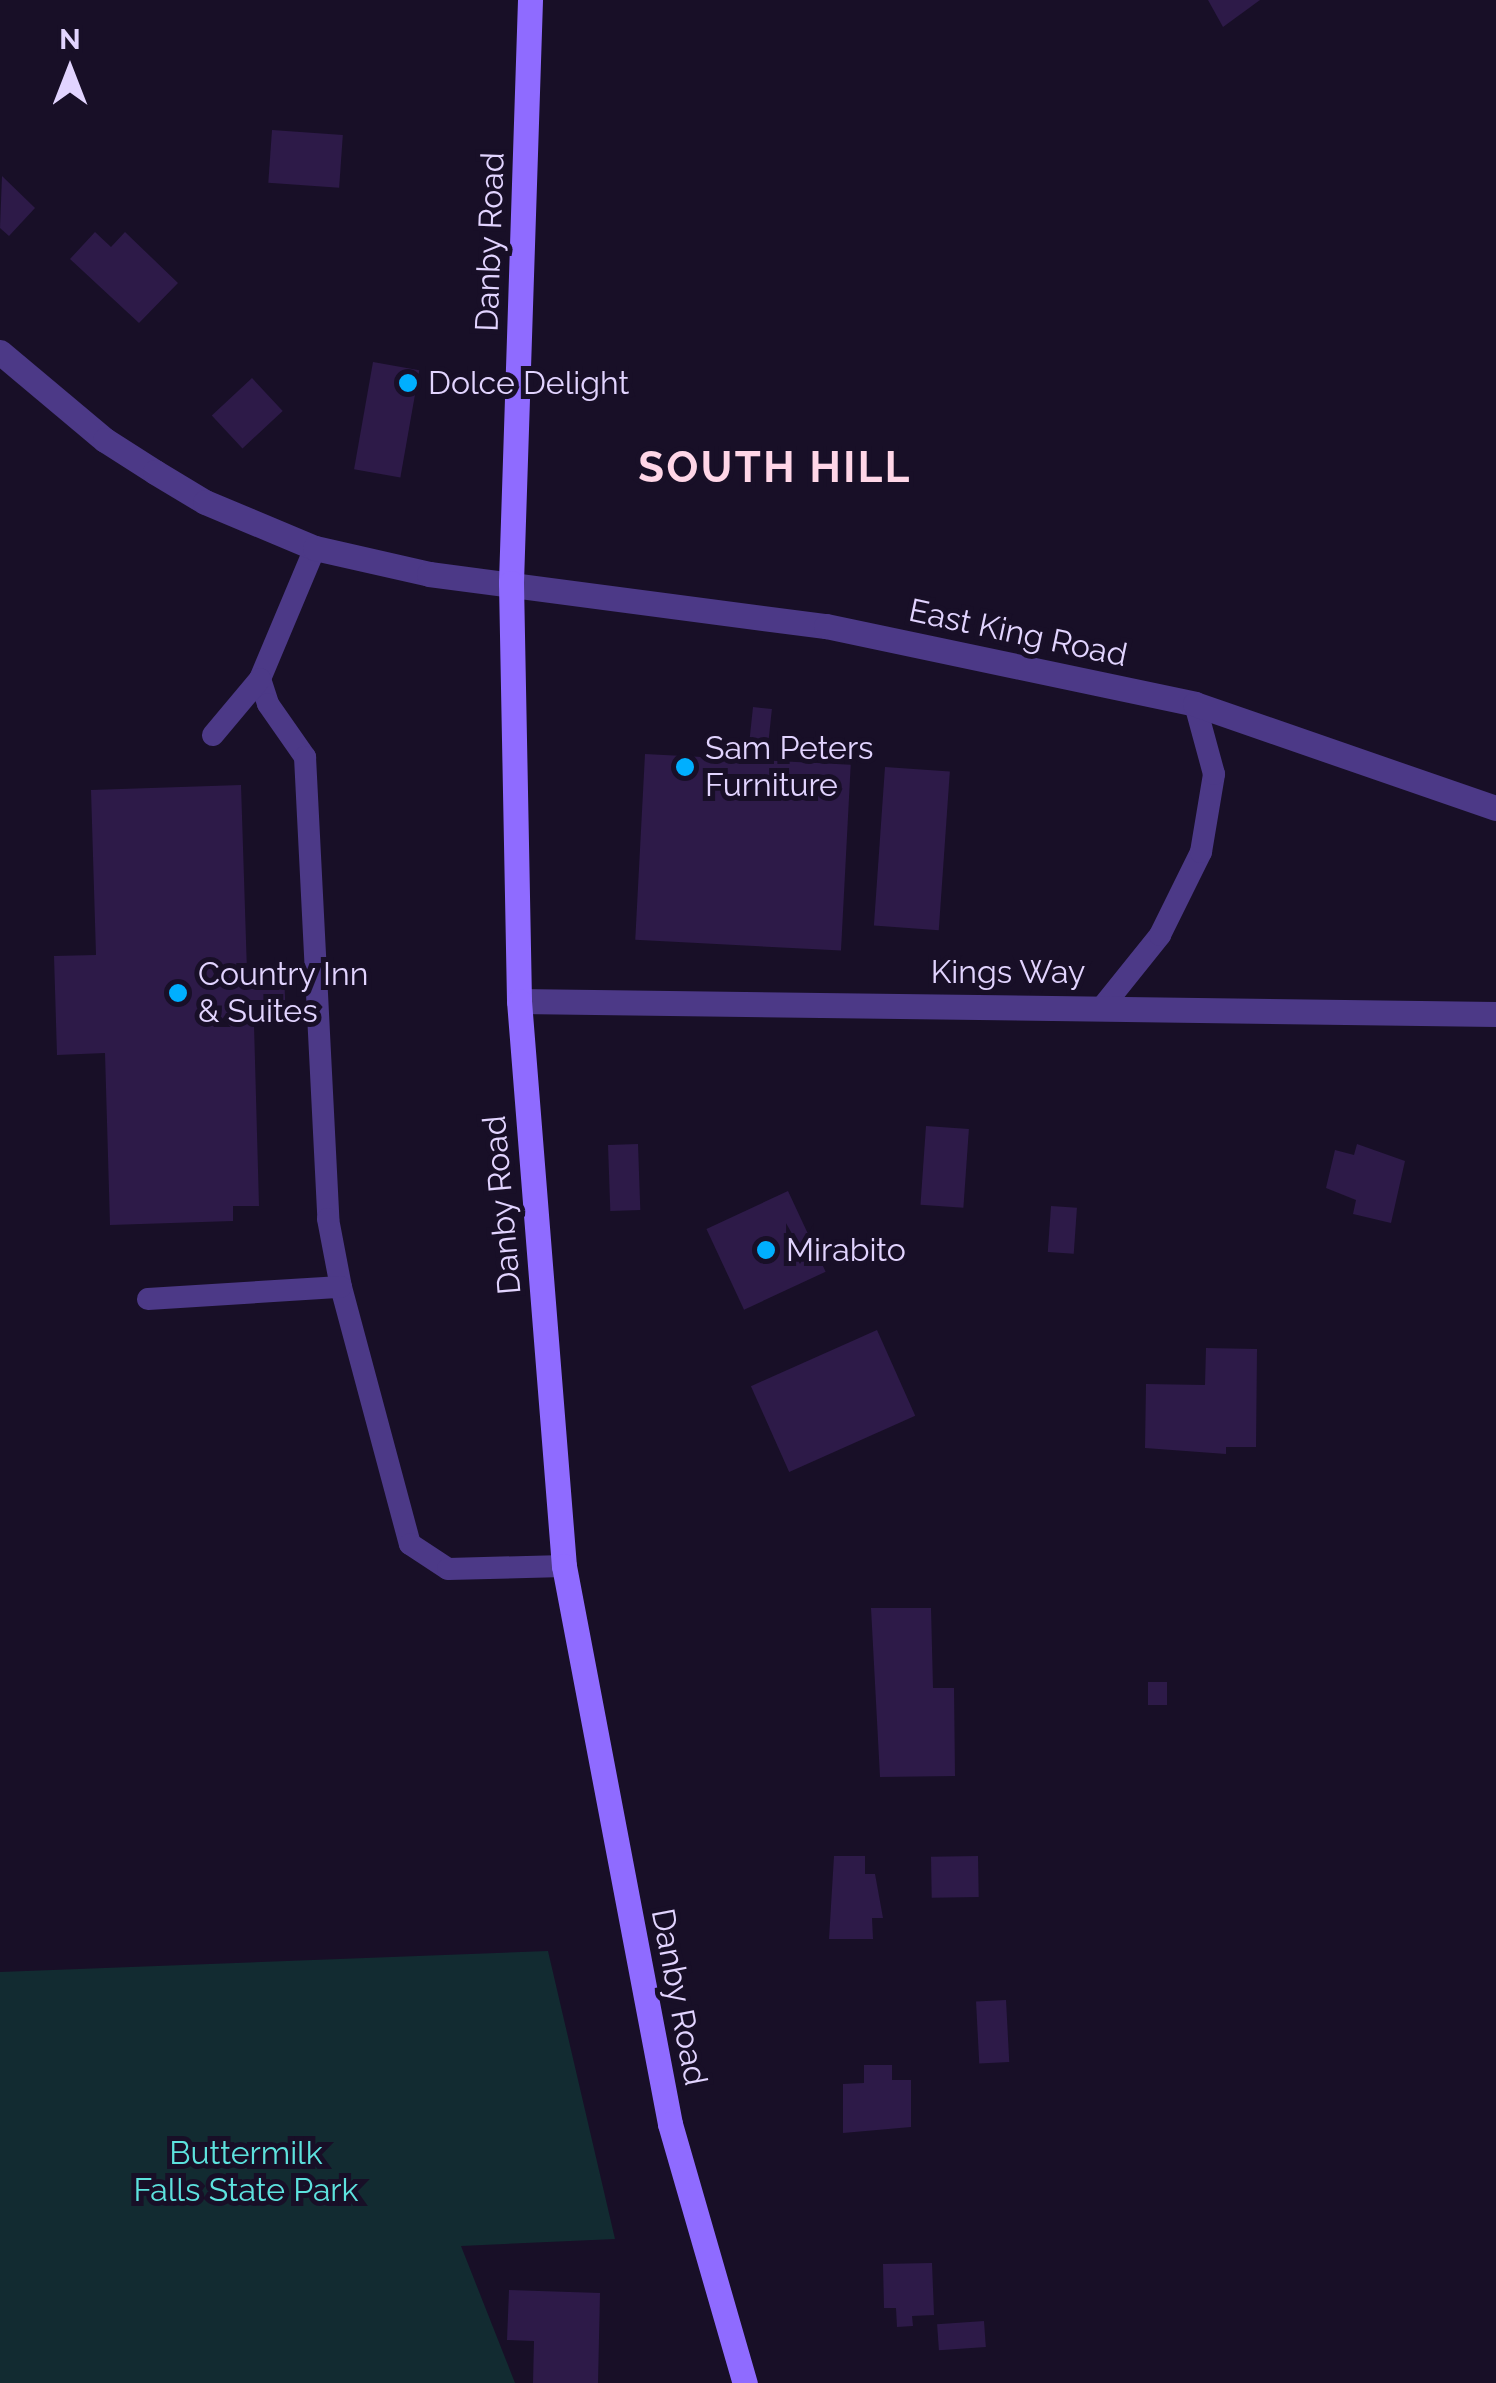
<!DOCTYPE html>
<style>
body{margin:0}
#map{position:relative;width:1496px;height:2383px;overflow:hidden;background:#180f27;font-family:Raleway,sans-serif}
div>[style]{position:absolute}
.green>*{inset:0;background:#122b31}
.building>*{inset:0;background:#2d1a48;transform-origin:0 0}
.service>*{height:22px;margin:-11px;padding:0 11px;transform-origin:11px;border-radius:11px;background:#4c3987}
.minor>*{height:25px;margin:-12.5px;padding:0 12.5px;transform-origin:12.5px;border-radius:12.5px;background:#4c3987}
.tertiary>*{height:25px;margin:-12.5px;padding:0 12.5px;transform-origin:12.5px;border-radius:12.5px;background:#4c3987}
.secondary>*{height:25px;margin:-12.5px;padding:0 12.5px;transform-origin:12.5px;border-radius:12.5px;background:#8f6bff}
.dots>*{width:28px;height:28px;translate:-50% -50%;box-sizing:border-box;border:5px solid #180f27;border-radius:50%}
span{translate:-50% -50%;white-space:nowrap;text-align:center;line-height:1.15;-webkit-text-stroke:10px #180f27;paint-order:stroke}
.street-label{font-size:32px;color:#e2d4ff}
.poi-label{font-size:32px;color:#e2d4ff}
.left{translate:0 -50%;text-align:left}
.park-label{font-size:32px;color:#5de2de}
.district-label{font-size:42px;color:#ffd6e7;font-weight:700;letter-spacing:2.5px}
.north{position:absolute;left:20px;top:20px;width:100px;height:100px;-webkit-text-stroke:8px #180f27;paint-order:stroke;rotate:0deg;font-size:28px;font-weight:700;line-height:40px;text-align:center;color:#e2d4ff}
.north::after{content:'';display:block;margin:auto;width:35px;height:45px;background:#e2d4ff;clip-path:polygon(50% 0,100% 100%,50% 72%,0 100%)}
</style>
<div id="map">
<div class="green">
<div style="clip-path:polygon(548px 1951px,615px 2239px,461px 2246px,515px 2383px,0 2383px,0 1972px)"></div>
</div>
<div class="building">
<div style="clip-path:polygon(1208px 0,1260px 0,1223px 27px)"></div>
<div style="left:272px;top:130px;width:71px;height:53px;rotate:4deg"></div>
<div style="clip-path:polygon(2px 176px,35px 208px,9px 236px,0 228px)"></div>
<div style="clip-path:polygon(95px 232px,111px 247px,125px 232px,178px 283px,139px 323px,70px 259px)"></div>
<div style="left:373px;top:362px;width:47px;height:109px;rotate:10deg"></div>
<div style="left:252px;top:378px;width:45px;height:55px;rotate:47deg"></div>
<div style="left:753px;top:707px;width:19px;height:31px;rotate:6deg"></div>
<div style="left:645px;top:754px;width:206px;height:186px;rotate:3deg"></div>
<div style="left:885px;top:767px;width:65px;height:159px;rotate:4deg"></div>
<div style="clip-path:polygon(241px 785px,247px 972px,284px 971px,286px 1024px,254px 1025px,259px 1206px,233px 1206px,233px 1221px,110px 1225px,105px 1053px,57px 1055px,54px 956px,96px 955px,91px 790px)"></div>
<div style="left:926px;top:1126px;width:43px;height:79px;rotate:4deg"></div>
<div style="left:638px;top:1144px;width:66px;height:30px;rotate:88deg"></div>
<div style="clip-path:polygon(1357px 1144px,1405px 1161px,1391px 1223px,1353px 1214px,1356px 1200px,1326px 1188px,1335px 1150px,1354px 1155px)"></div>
<div style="left:788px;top:1191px;width:89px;height:90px;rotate:65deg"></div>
<div style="left:1051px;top:1206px;width:26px;height:46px;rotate:4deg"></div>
<div style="left:877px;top:1330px;width:94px;height:138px;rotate:66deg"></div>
<div style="clip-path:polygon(1206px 1348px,1257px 1349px,1256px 1447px,1226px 1447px,1226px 1454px,1145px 1448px,1146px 1384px,1205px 1385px)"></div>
<div style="clip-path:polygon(871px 1608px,931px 1608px,933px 1688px,954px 1688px,955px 1776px,880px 1777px)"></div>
<div style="left:1148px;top:1682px;width:19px;height:23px"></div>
<div style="clip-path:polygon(834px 1856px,865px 1856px,865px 1874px,875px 1874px,883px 1918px,872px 1918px,873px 1939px,829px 1939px)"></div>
<div style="left:978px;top:1856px;width:41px;height:47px;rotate:89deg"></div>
<div style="left:1006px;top:2000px;width:62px;height:30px;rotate:87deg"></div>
<div style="clip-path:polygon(864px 2065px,892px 2065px,892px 2080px,911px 2080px,911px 2127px,843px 2133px,843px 2084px,864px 2083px)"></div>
<div style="clip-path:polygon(932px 2263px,934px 2315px,912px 2316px,913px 2326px,897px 2327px,896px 2308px,884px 2308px,883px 2264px)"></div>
<div style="clip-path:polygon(509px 2290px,600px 2293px,598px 2383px,533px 2383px,534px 2341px,507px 2340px)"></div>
<div style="left:984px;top:2321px;width:26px;height:47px;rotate:86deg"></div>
</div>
<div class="service">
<div style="left:315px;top:548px;width:142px;rotate:112.8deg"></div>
<div style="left:260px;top:679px;width:26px;rotate:72deg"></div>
<div style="left:268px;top:704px;width:65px;rotate:55.1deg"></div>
<div style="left:305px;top:757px;width:463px;rotate:87.1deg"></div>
<div style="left:328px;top:1219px;width:69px;rotate:79.2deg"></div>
<div style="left:341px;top:1287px;width:266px;rotate:75deg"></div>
<div style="left:410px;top:1544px;width:45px;rotate:33.3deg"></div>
<div style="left:448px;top:1569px;width:116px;rotate:-1.5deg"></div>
<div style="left:213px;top:735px;width:73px;rotate:-50deg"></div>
<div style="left:1104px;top:1005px;width:90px;rotate:-51.3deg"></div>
<div style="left:1160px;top:935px;width:93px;rotate:-63.7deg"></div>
<div style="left:1201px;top:852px;width:79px;rotate:-80.5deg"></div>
<div style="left:1214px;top:774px;width:73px;rotate:-105.2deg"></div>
<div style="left:148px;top:1299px;width:193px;rotate:-3.6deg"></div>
</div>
<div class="minor">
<div style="left:519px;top:1001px;width:977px;rotate:0.76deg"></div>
</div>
<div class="tertiary">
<div style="left:0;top:352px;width:137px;rotate:40deg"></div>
<div style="left:105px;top:440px;width:59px;rotate:32.6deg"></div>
<div style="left:155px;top:472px;width:58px;rotate:31deg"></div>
<div style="left:205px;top:502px;width:119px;rotate:22.7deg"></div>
<div style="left:315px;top:548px;width:117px;rotate:12.8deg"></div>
<div style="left:429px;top:574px;width:400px;rotate:7.5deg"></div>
<div style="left:826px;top:626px;width:377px;rotate:11.9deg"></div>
<div style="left:1195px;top:704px;width:318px;rotate:19.1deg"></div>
</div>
<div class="secondary">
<div style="left:530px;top:0;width:583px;rotate:91.87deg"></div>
<div style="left:511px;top:583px;width:418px;rotate:88.9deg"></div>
<div style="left:519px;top:1001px;width:567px;rotate:85.45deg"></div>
<div style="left:564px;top:1566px;width:568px;rotate:79.24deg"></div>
<div style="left:670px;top:2124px;width:270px;rotate:73.9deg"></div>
</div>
<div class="dots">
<div style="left:408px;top:383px;background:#00afff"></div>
<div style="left:685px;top:767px;background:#00afff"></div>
<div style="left:178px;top:993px;background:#00afff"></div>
<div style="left:766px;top:1250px;background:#00afff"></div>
</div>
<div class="street-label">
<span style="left:490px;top:242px;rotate:-88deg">Danby Road</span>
<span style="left:1018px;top:633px;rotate:12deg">East King Road</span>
<span style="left:1008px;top:972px">Kings Way</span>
<span style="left:502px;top:1205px;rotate:-95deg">Danby Road</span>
<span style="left:679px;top:1997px;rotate:79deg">Danby Road</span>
</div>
<div class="poi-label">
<span class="left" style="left:428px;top:383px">Dolce Delight</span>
<span class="left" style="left:705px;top:767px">Sam Peters<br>Furniture</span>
<span class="left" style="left:198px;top:993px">Country Inn<br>&amp; Suites</span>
<span class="left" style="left:786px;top:1250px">Mirabito</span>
</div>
<div class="park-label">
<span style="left:246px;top:2172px">Buttermilk<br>Falls State Park</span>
</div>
<div class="district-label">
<span style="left:775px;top:468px">SOUTH HILL</span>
</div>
<div class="north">N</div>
</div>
